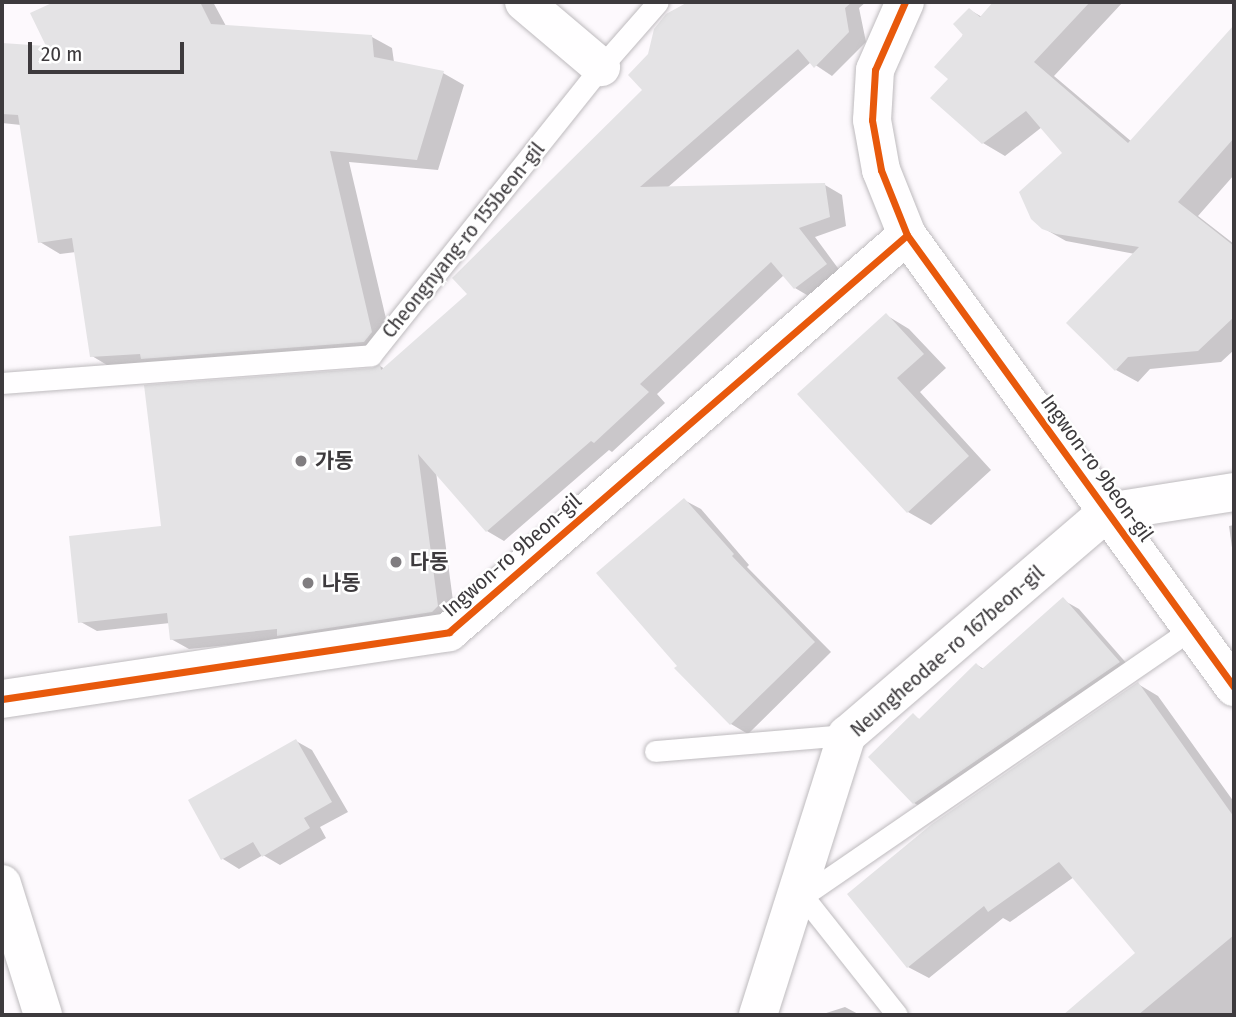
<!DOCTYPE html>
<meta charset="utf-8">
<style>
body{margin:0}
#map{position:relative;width:1236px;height:1017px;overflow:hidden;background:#fdf9fd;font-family:"Fira Sans Condensed","Noto Sans KR",sans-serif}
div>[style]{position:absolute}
.shadow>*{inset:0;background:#0003}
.building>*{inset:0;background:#e4e3e5}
.roads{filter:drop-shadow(0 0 2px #bebbbe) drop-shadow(0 0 2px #bebbbe)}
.service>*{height:21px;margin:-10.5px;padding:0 10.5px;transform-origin:10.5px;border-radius:10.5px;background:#fffeff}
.minor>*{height:38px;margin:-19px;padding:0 19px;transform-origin:19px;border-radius:19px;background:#fffeff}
.cycleway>*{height:7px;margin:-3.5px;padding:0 3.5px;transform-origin:3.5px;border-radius:3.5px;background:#e8590c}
.dots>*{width:19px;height:19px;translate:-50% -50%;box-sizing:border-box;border:4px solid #fff;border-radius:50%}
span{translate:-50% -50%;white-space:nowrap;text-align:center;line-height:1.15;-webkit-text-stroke:5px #fff;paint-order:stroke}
.street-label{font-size:21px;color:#3d3a3d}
.poi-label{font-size:21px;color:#3d3a3d;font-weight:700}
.left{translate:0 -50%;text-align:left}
.frame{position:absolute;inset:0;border:4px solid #3d3a3d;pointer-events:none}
.scale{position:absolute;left:28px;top:42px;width:156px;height:32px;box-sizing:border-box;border:4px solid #3d3a3d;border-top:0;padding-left:9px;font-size:21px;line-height:24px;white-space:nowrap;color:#3d3a3d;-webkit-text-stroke:5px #fff;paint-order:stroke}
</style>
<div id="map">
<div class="shadow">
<div style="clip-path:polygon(58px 2px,213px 2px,226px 26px,372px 37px,392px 48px,394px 62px,443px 73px,464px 85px,438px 170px,349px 162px,392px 344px,112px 368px,92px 356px,76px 252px,60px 254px,40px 242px,21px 125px,2px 123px,2px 44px,49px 48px,32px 14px)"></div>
<div style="clip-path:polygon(691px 2px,866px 2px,859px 8px,866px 42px,832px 76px,811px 62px,667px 188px,825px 185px,842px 195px,846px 226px,815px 237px,843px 275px,812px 298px,795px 288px,784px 275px,657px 394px,665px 403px,612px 452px,609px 450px,504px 541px,487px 531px,436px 472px,455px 616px,287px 639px,189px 649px,171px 639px,170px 623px,97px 631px,79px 621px,163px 527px,372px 370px,380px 366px,385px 369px,470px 294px,644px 90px,650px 55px)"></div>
<div style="clip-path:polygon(995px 2px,1123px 2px,1054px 76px,1132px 142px,1228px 34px,1234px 37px,1234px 175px,1198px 216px,1234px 244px,1234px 350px,1221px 362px,1150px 369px,1138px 382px,1116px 370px,1135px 254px,1066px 241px,1043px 228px,1064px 153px,1042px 127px,1005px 156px,983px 143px,933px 98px,950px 79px,970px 10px,982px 17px)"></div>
<div style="clip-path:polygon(886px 315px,909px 329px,946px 368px,920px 392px,991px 470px,931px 525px,908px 512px)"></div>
<div style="clip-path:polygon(684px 500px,701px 509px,749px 565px,747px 567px,831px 652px,748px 734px,731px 724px)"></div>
<div style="clip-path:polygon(1234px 525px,1234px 562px,1229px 526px)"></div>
<div style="clip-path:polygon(1063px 600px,1079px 609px,1135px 673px,931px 813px,914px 803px,913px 716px,921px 720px,977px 665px,984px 669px)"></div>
<div style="clip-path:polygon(1138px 684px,1158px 696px,1234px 802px,1234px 1015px,1066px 1015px,1138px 954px,1074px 877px,1010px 922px,1003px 918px,929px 978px,908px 967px)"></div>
<div style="clip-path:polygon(296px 741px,312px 750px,348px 812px,320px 827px,326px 838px,280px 865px,263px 855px,239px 869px,223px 859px,190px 801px)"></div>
<div style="clip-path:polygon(845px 1007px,860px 1015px,820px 1015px)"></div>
</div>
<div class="building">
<div style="clip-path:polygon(54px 2px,200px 2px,211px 24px,372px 35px,374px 57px,444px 71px,417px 160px,330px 151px,372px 332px,364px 342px,141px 359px,140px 354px,90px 357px,72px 238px,38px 243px,18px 115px,2px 114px,2px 43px,46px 46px,30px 13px)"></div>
<div style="clip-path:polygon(688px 2px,852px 2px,845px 8px,849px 32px,814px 68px,798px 49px,640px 187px,825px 183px,830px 217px,799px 228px,827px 264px,794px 289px,771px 262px,640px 384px,649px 392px,594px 443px,591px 441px,486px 532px,418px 454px,438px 606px,432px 612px,277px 636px,277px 629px,170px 640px,167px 613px,78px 623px,69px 536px,161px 526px,144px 385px,372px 368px,380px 364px,381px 370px,467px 294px,452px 278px,642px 90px,628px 75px,648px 54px,654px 29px,666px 14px)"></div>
<div style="clip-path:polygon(993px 2px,1090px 2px,1034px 62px,1128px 143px,1234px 25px,1234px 138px,1178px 202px,1234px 246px,1234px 317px,1198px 351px,1128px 357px,1115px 371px,1066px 323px,1139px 247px,1056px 234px,1042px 229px,1031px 219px,1019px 192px,1062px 153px,1026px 111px,982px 144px,930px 98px,948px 79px,934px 67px,963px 35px,953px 24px,969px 8px,980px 17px)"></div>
<div style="clip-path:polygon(886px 313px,924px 354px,897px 378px,969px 456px,907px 513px,797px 394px)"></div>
<div style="clip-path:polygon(684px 498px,734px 554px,732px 556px,815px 642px,730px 725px,674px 668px,677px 666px,596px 573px)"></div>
<div style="clip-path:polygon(1063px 597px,1120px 662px,913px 804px,868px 757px,913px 713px,919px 719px,976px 663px,982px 669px)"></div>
<div style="clip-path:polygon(1138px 682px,1234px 817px,1234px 935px,1138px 1015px,1063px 1015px,1135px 953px,1059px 862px,988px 912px,984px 906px,907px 968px,847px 894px,932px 824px)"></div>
<div style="clip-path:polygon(296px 739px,332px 802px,304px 818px,310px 828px,262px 857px,253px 842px,221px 860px,188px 800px)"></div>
</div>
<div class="roads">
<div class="service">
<div style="left:2px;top:383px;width:370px;rotate:-4.3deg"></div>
<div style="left:371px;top:355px;width:369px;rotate:-51.4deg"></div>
<div style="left:601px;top:67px;width:86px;rotate:-48.8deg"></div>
<div style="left:655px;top:751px;width:193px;rotate:-4.8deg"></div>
<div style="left:798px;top:890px;width:159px;rotate:51.6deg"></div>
<div style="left:803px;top:896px;width:472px;rotate:-34.5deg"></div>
</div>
<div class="minor">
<div style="left:524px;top:2px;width:101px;rotate:40.2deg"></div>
<div style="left:905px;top:2px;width:74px;rotate:113.8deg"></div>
<div style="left:875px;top:70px;width:50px;rotate:93.4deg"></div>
<div style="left:872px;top:120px;width:51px;rotate:79.8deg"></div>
<div style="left:881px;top:170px;width:70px;rotate:68.2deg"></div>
<div style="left:907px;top:235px;width:558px;rotate:54.12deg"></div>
<div style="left:2px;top:699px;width:452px;rotate:-8.5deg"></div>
<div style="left:449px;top:632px;width:606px;rotate:-40.92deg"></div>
<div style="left:2px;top:884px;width:137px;rotate:72.6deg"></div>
<div style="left:758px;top:1015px;width:294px;rotate:-72.4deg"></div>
<div style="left:847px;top:735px;width:343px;rotate:-40.6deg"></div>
<div style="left:1107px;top:512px;width:129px;rotate:-8.9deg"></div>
</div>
</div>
<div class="cycleway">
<div style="left:905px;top:2px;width:74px;rotate:113.8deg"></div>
<div style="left:875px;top:70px;width:50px;rotate:93.4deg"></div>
<div style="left:872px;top:120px;width:51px;rotate:79.8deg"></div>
<div style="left:881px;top:170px;width:70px;rotate:68.2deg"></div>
<div style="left:907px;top:235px;width:558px;rotate:54.12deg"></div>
<div style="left:2px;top:699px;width:452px;rotate:-8.5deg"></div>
<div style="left:449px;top:632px;width:606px;rotate:-40.92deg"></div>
</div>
<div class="dots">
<div style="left:301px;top:461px;background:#807d80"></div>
<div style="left:396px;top:562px;background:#807d80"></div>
<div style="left:308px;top:583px;background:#807d80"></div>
</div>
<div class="street-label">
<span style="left:463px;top:240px;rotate:-51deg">Cheongnyang-ro 155beon-gil</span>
<span style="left:1097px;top:468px;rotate:54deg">Ingwon-ro 9beon-gil</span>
<span style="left:512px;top:555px;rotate:-41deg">Ingwon-ro 9beon-gil</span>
<span style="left:947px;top:651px;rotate:-41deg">Neungheodae-ro 167beon-gil</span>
</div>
<div class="poi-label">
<span class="left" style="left:315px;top:461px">가동</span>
<span class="left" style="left:410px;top:562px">다동</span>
<span class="left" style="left:322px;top:583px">나동</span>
</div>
<div class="frame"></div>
<div class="scale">20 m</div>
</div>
